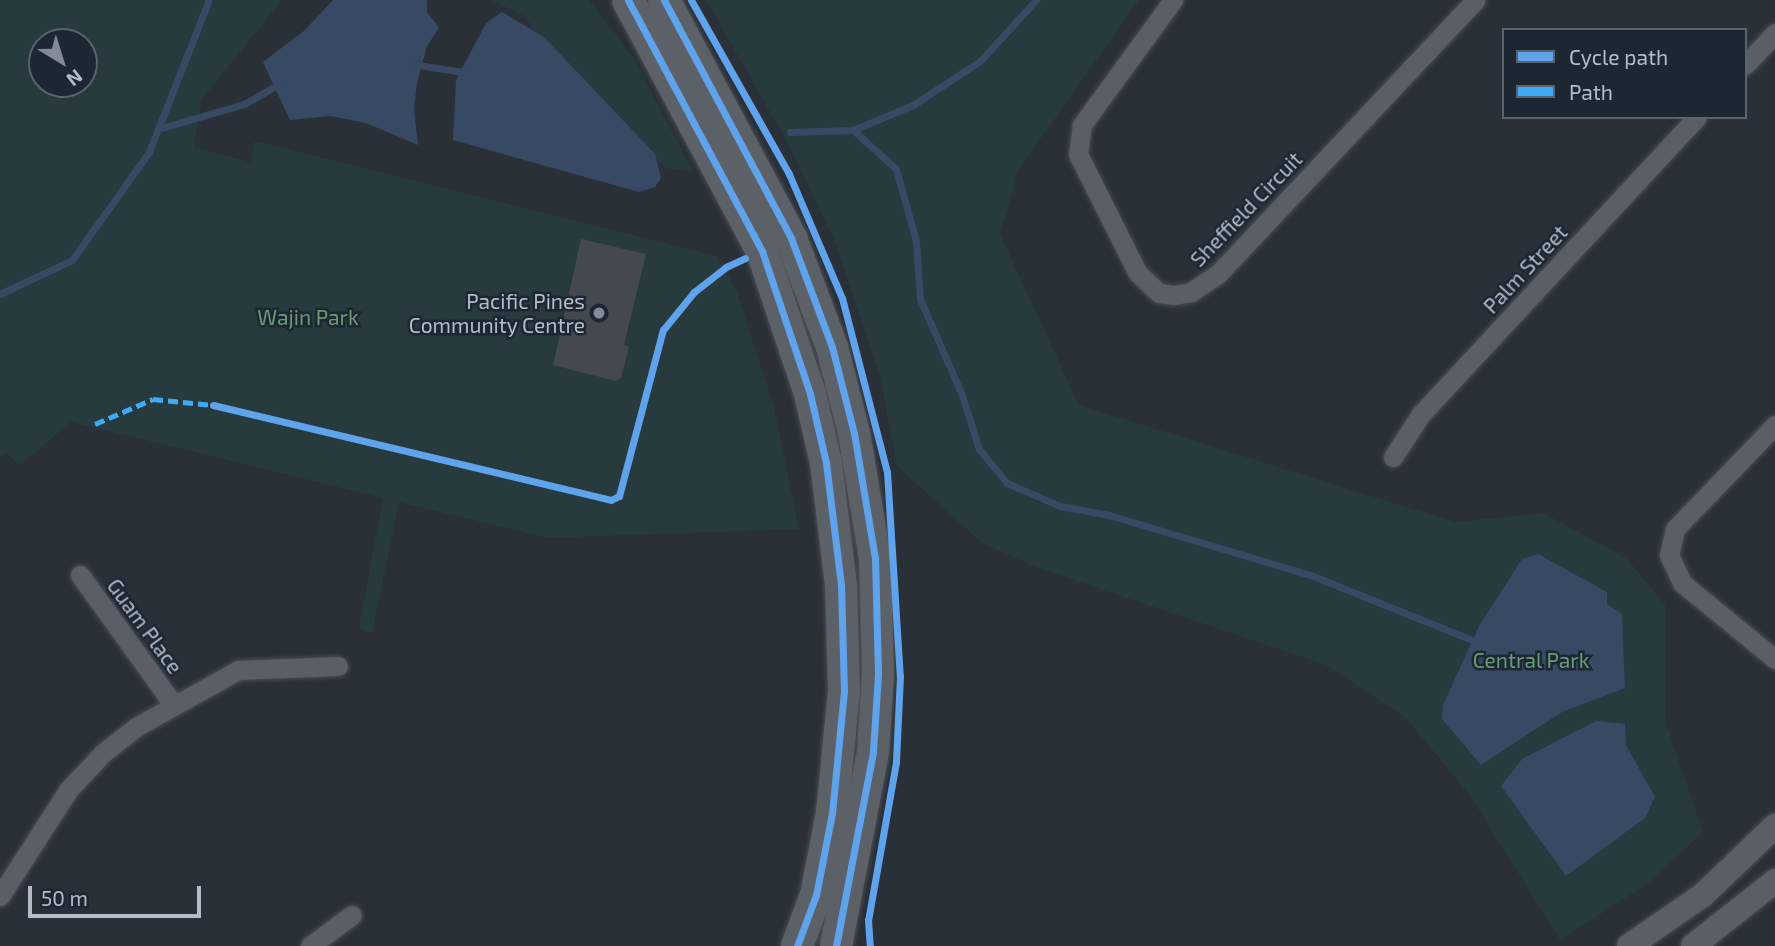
<!DOCTYPE html>
<style>
body{margin:0}
#map{position:relative;width:1775px;height:946px;overflow:hidden;background:#2a3038;font-family:"Exo 2",sans-serif}
div>[style]{position:absolute}
.green>*{inset:0;background:#273a3e}
.water>*{inset:0;background:#384963}
.stream>*{height:7px;margin:-3.5px;padding:0 3.5px;transform-origin:3.5px;border-radius:3.5px;background:#384963}
.building>*{inset:0;background:#444950}
.roads{filter:drop-shadow(0 0 2px #484c53) drop-shadow(0 0 2px #484c53)}
.minor>*{height:19px;margin:-9.5px;padding:0 9.5px;transform-origin:9.5px;border-radius:9.5px;background:#5a5e66}
.tertiary>*{height:24px;margin:-12px;padding:0 12px;transform-origin:12px;border-radius:12px;background:#5a5e66}
.primary>*{height:32px;margin:-16px;padding:0 16px;transform-origin:16px;border-radius:16px;background:#5c6168}
.quiet>*{height:5px;margin-top:-2.5px;transform-origin:0;background:repeating-linear-gradient(90deg,#3fa9f5 0 10px,transparent 0 15px)}
.cycleway>*{height:7px;margin:-3.5px;padding:0 3.5px;transform-origin:3.5px;border-radius:3.5px;background:#60a3ed}
.dots>*{width:19px;height:19px;translate:-50% -50%;box-sizing:border-box;border:4px solid #1d2633;border-radius:50%}
span{translate:-50% -50%;white-space:nowrap;text-align:center;line-height:1.15;-webkit-text-stroke:5px #1d2633;paint-order:stroke}
.street-label{font-size:21px;color:#b4bcc9}
.poi-label{font-size:21px;color:#b4bcc9}
.right{translate:-100% -50%;text-align:right}
.park-label{font-size:21px;color:#6b9a76}
.legend{position:absolute;left:1502px;top:28px;width:245px;height:91px;box-sizing:border-box;background:#1d2633;border:2px solid #59626f;margin:0;padding:9px 12px;list-style:none;font-size:21px;color:#b4bcc9}
.legend li{display:flex;align-items:center;gap:14px;height:35px}
.legend b{width:35px;border:2px solid #59626f}
.north{position:absolute;left:28px;top:28px;width:70px;height:70px;box-sizing:border-box;background:#1d2633;border:2px solid #59626f;border-radius:50%;rotate:142deg;font-size:19px;font-weight:700;line-height:28px;text-align:center;color:#b4bcc9}
.north::after{content:'';display:block;margin:auto;width:24px;height:32px;background:#848b96;clip-path:polygon(50% 0,100% 100%,50% 72%,0 100%)}
.scale{position:absolute;left:28px;top:886px;width:173px;height:32px;box-sizing:border-box;border:4px solid #b4bcc9;border-top:0;padding-left:9px;font-size:21px;line-height:24px;white-space:nowrap;color:#b4bcc9;-webkit-text-stroke:5px #1d2633;paint-order:stroke}
</style>
<div id="map">
<div class="green">
<div style="clip-path:polygon(evenodd,0 0,282px 0,202px 99px,194px 147px,250px 162px,255px 141px,718px 256px,737px 292px,774px 407px,799px 529px,547px 538px,399px 502px,372px 634px,359px 627px,383px 498px,71px 422px,19px 466px,7px 453px,0 458px,0 0,42px 42px,84px 42px,84px 84px,42px 84px,42px 42px)"></div>
<div style="clip-path:polygon(491px 0,589px 0,633px 57px,693px 171px,668px 169px,608px 125px,524px 16px)"></div>
<div style="clip-path:polygon(706px 0,1139px 0,1019px 169px,1000px 234px,1079px 405px,1455px 522px,1543px 513px,1626px 558px,1665px 604px,1666px 724px,1703px 832px,1650px 882px,1560px 940px,1469px 794px,1405px 717px,1326px 665px,1038px 568px,982px 543px,897px 466px,880px 376px,837px 246px,786px 140px)"></div>
</div>
<div class="water">
<div style="clip-path:polygon(333px 0,427px 0,427px 12px,439px 28px,427px 46px,417px 83px,414px 109px,418px 145px,366px 123px,331px 116px,290px 120px,263px 62px,305px 30px)"></div>
<div style="clip-path:polygon(502px 12px,544px 37px,655px 154px,661px 178px,655px 187px,639px 192px,453px 140px,456px 80px,486px 23px)"></div>
<div style="clip-path:polygon(1538px 554px,1607px 592px,1607px 604px,1622px 614px,1625px 688px,1562px 712px,1481px 765px,1442px 719px,1443px 705px,1479px 626px,1522px 559px)"></div>
<div style="clip-path:polygon(1596px 721px,1625px 724px,1626px 745px,1655px 797px,1645px 818px,1566px 876px,1501px 786px,1522px 759px)"></div>
</div>
<div class="stream">
<div style="left:412px;top:64px;width:58px;rotate:9deg"></div>
<div style="left:158px;top:129px;width:90px;rotate:-16.2deg"></div>
<div style="left:244px;top:104px;width:43px;rotate:-29.6deg"></div>
<div style="left:853px;top:130px;width:58px;rotate:42.2deg"></div>
<div style="left:896px;top:169px;width:75px;rotate:74.5deg"></div>
<div style="left:916px;top:241px;width:58px;rotate:86.1deg"></div>
<div style="left:920px;top:299px;width:105px;rotate:66.4deg"></div>
<div style="left:962px;top:395px;width:57px;rotate:72.5deg"></div>
<div style="left:979px;top:449px;width:44px;rotate:50.5deg"></div>
<div style="left:1007px;top:483px;width:58px;rotate:23.5deg"></div>
<div style="left:1060px;top:506px;width:50px;rotate:10.4deg"></div>
<div style="left:1109px;top:515px;width:213px;rotate:16.6deg"></div>
<div style="left:1313px;top:576px;width:171px;rotate:21.9deg"></div>
<div style="left:790px;top:132px;width:63px;rotate:-1.8deg"></div>
<div style="left:853px;top:130px;width:65px;rotate:-22.6deg"></div>
<div style="left:913px;top:105px;width:80px;rotate:-33.3deg"></div>
<div style="left:980px;top:61px;width:83px;rotate:-47.4deg"></div>
<div style="left:0;top:294px;width:80px;rotate:-25.3deg"></div>
<div style="left:72px;top:260px;width:133px;rotate:-54.5deg"></div>
<div style="left:149px;top:152px;width:163px;rotate:-68.5deg"></div>
</div>
<div class="building">
<div style="clip-path:polygon(581px 239px,646px 254px,624px 345px,629px 347px,621px 378px,616px 381px,553px 365px)"></div>
</div>
<div class="roads">
<div class="minor">
<div style="left:1173px;top:0;width:155px;rotate:126.1deg"></div>
<div style="left:1082px;top:125px;width:29px;rotate:98deg"></div>
<div style="left:1078px;top:154px;width:132px;rotate:63.4deg"></div>
<div style="left:1137px;top:272px;width:30px;rotate:44deg"></div>
<div style="left:1159px;top:293px;width:15px;rotate:8deg"></div>
<div style="left:1174px;top:295px;width:17px;rotate:-10deg"></div>
<div style="left:1191px;top:292px;width:32px;rotate:-34deg"></div>
<div style="left:1218px;top:274px;width:376px;rotate:-46.8deg"></div>
<div style="left:1745px;top:65px;width:44px;rotate:-46.8deg"></div>
<div style="left:1775px;top:425px;width:144px;rotate:133.9deg"></div>
<div style="left:1675px;top:529px;width:27px;rotate:103deg"></div>
<div style="left:1669px;top:555px;width:31px;rotate:65deg"></div>
<div style="left:1682px;top:583px;width:120px;rotate:39.3deg"></div>
<div style="left:1393px;top:457px;width:51px;rotate:-56.9deg"></div>
<div style="left:1421px;top:414px;width:405px;rotate:-47.1deg"></div>
<div style="left:80px;top:575px;width:159px;rotate:54.2deg"></div>
<div style="left:0;top:896px;width:127px;rotate:-57.2deg"></div>
<div style="left:69px;top:789px;width:50px;rotate:-46.6deg"></div>
<div style="left:103px;top:753px;width:42px;rotate:-38.2deg"></div>
<div style="left:136px;top:727px;width:117px;rotate:-29.2deg"></div>
<div style="left:238px;top:670px;width:100px;rotate:-2.3deg"></div>
<div style="left:310px;top:946px;width:52px;rotate:-36.4deg"></div>
</div>
<div class="tertiary">
<div style="left:1629px;top:946px;width:90px;rotate:-34.6deg"></div>
<div style="left:1703px;top:895px;width:100px;rotate:-43.8deg"></div>
<div style="left:1693px;top:946px;width:105px;rotate:-38.4deg"></div>
</div>
<div class="primary">
<div style="left:628px;top:0;width:285px;rotate:61.9deg"></div>
<div style="left:762px;top:251px;width:151px;rotate:71.4deg"></div>
<div style="left:810px;top:394px;width:71px;rotate:76.9deg"></div>
<div style="left:826px;top:463px;width:123px;rotate:83deg"></div>
<div style="left:841px;top:585px;width:106px;rotate:88.4deg"></div>
<div style="left:844px;top:691px;width:123px;rotate:95.6deg"></div>
<div style="left:832px;top:813px;width:84px;rotate:101deg"></div>
<div style="left:816px;top:895px;width:54px;rotate:110.4deg"></div>
<div style="left:664px;top:0;width:270px;rotate:61.9deg"></div>
<div style="left:791px;top:238px;width:116px;rotate:69.4deg"></div>
<div style="left:832px;top:347px;width:89px;rotate:75.7deg"></div>
<div style="left:854px;top:433px;width:127px;rotate:80.5deg"></div>
<div style="left:875px;top:558px;width:116px;rotate:88.5deg"></div>
<div style="left:878px;top:674px;width:78px;rotate:93.7deg"></div>
<div style="left:873px;top:752px;width:197px;rotate:100.8deg"></div>
</div>
</div>
<div class="quiet">
<div style="left:95px;top:424px;width:63px;rotate:-23.3deg"></div>
<div style="left:153px;top:399px;width:60px;rotate:5.7deg"></div>
</div>
<div class="cycleway">
<div style="left:628px;top:0;width:285px;rotate:61.9deg"></div>
<div style="left:762px;top:251px;width:151px;rotate:71.4deg"></div>
<div style="left:810px;top:394px;width:71px;rotate:76.9deg"></div>
<div style="left:826px;top:463px;width:123px;rotate:83deg"></div>
<div style="left:841px;top:585px;width:106px;rotate:88.4deg"></div>
<div style="left:844px;top:691px;width:123px;rotate:95.6deg"></div>
<div style="left:832px;top:813px;width:84px;rotate:101deg"></div>
<div style="left:816px;top:895px;width:54px;rotate:110.4deg"></div>
<div style="left:664px;top:0;width:270px;rotate:61.9deg"></div>
<div style="left:791px;top:238px;width:116px;rotate:69.4deg"></div>
<div style="left:832px;top:347px;width:89px;rotate:75.7deg"></div>
<div style="left:854px;top:433px;width:127px;rotate:80.5deg"></div>
<div style="left:875px;top:558px;width:116px;rotate:88.5deg"></div>
<div style="left:878px;top:674px;width:78px;rotate:93.7deg"></div>
<div style="left:873px;top:752px;width:197px;rotate:100.8deg"></div>
<div style="left:691px;top:0;width:200px;rotate:60.6deg"></div>
<div style="left:789px;top:174px;width:135px;rotate:66.9deg"></div>
<div style="left:842px;top:298px;width:180px;rotate:75.5deg"></div>
<div style="left:887px;top:472px;width:204px;rotate:86.4deg"></div>
<div style="left:900px;top:676px;width:86px;rotate:92.7deg"></div>
<div style="left:896px;top:762px;width:160px;rotate:100deg"></div>
<div style="left:868px;top:920px;width:26px;rotate:86deg"></div>
<div style="left:213px;top:405px;width:409px;rotate:13.4deg"></div>
<div style="left:611px;top:500px;width:9px;rotate:-27deg"></div>
<div style="left:619px;top:496px;width:172px;rotate:-75.2deg"></div>
<div style="left:663px;top:330px;width:49px;rotate:-50.8deg"></div>
<div style="left:694px;top:292px;width:41px;rotate:-38deg"></div>
<div style="left:726px;top:267px;width:21px;rotate:-25deg"></div>
</div>
<div class="dots">
<div style="left:599px;top:313px;background:#848b96"></div>
</div>
<div class="street-label">
<span style="left:1246px;top:209px;rotate:-46deg">Sheffield Circuit</span>
<span style="left:1525px;top:269px;rotate:-47deg">Palm Street</span>
<span style="left:145px;top:626px;rotate:54deg">Guam Place</span>
</div>
<div class="poi-label">
<span class="right" style="left:585px;top:313px">Pacific Pines<br>Community Centre</span>
</div>
<div class="park-label">
<span style="left:308px;top:317px">Wajin Park</span>
<span style="left:1531px;top:660px">Central Park</span>
</div>
<ul class="legend">
<li><b style="height:9px;background:#60a3ed"></b>Cycle path</li>
<li><b style="height:9px;background:#3fa9f5"></b>Path</li>
</ul>
<div class="north">N</div>
<div class="scale">50 m</div>
</div>
